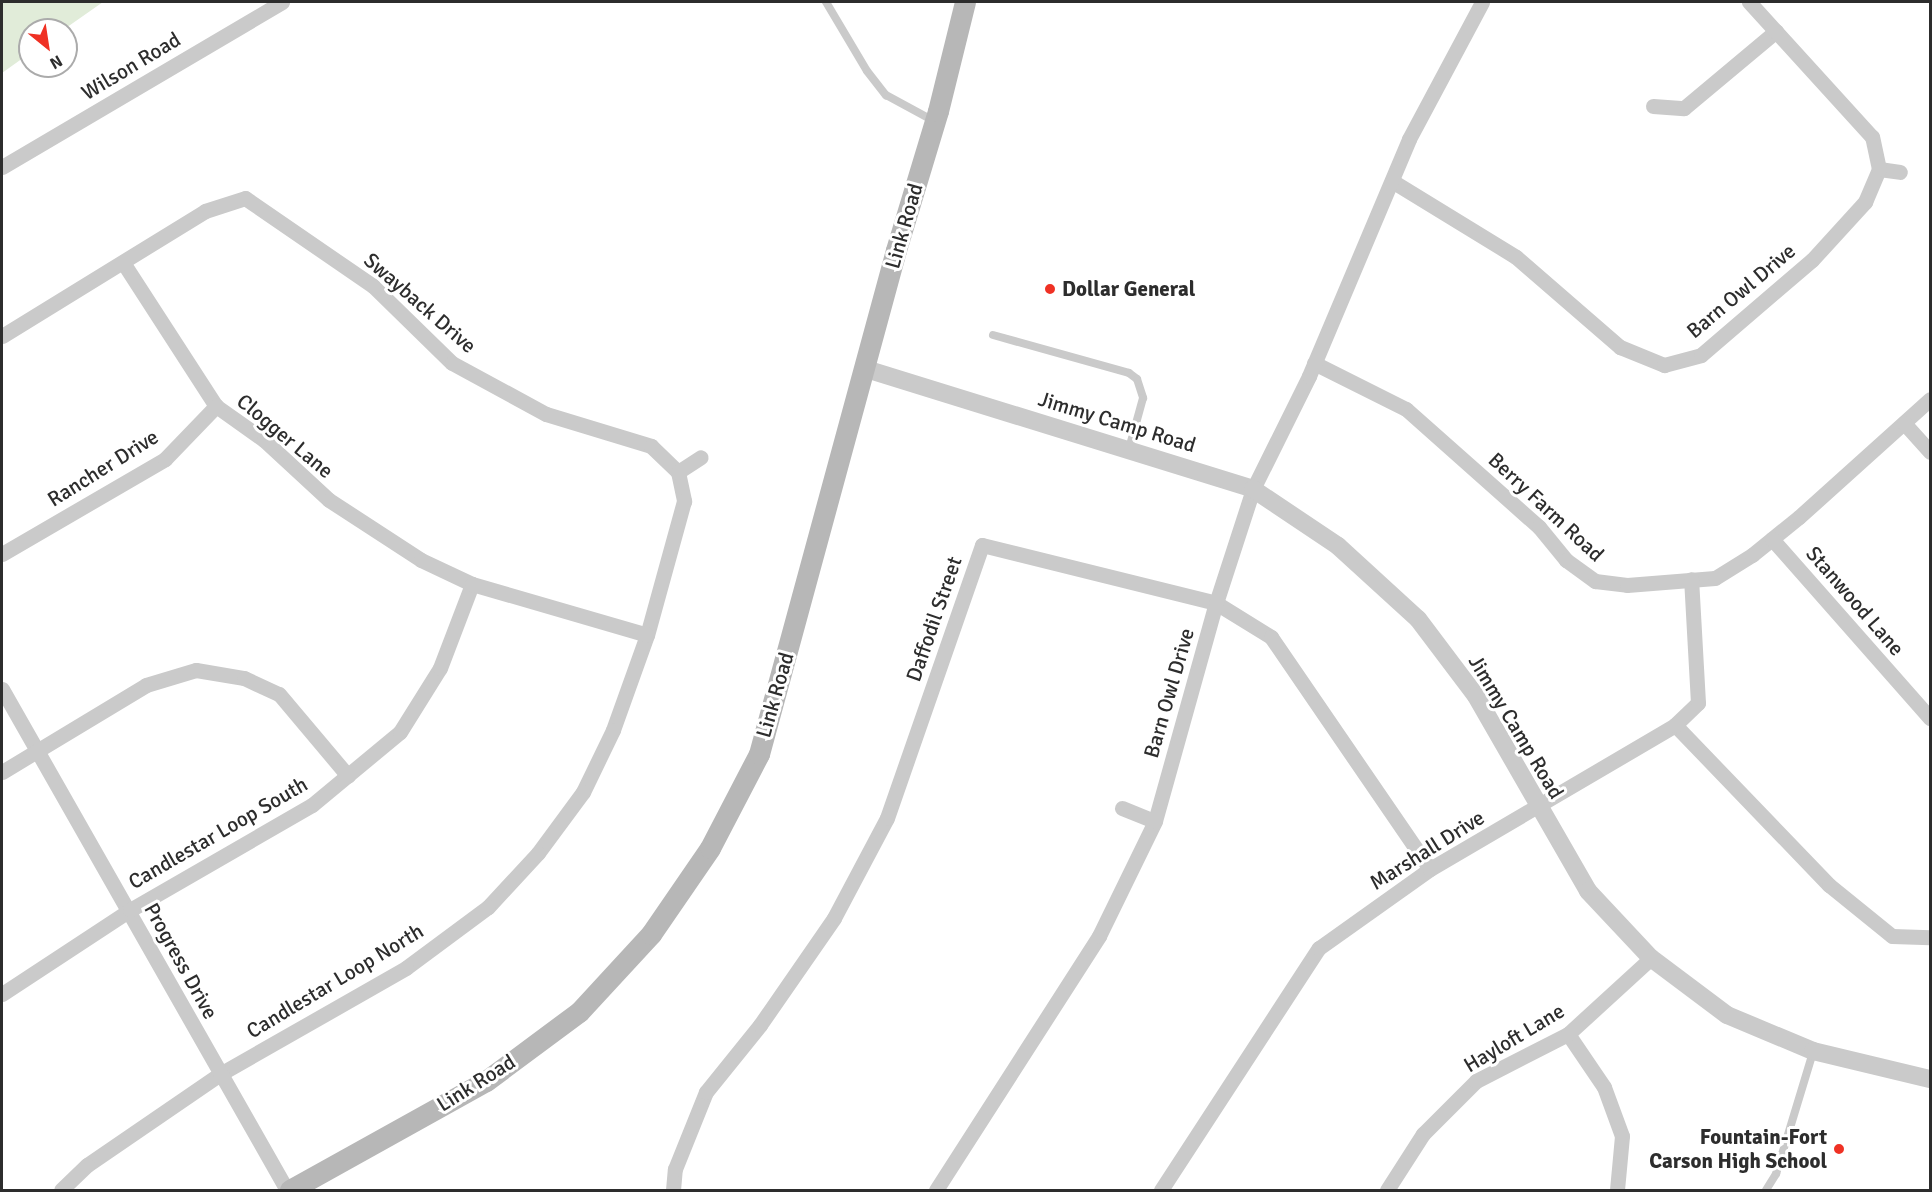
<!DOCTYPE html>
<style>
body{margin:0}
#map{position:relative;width:1932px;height:1192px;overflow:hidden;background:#fff;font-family:Signika,sans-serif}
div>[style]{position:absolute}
.green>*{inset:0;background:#e1ecd9}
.service>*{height:8px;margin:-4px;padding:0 4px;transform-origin:4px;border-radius:4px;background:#cacaca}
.minor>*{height:15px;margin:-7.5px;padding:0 7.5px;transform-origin:7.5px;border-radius:7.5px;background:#cacaca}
.tertiary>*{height:18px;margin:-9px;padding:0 9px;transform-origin:9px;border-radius:9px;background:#cacaca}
.secondary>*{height:21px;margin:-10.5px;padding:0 10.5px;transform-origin:10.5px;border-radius:10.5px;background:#b7b7b7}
.dots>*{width:16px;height:16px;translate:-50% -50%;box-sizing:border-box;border:3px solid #fff;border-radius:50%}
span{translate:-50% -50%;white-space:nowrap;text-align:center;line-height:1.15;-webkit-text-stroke:6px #fff;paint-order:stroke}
.street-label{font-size:21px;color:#2d2d2d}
.poi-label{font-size:21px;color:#2d2d2d;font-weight:700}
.left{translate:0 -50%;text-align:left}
.right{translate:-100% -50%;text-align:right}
.frame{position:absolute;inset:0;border:3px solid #2d2d2d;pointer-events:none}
.north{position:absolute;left:18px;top:18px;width:60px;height:60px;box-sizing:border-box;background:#fff;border:2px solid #ababab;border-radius:50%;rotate:150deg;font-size:16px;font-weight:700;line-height:24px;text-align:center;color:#2d2d2d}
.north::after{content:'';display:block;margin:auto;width:21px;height:27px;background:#ef3124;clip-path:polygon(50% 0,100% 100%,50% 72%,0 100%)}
</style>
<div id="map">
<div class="green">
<div style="clip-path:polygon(2px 2px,103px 2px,63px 30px,30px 30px,30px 53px,2px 73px)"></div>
</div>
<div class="service">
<div style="left:826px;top:2px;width:80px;rotate:59.3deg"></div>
<div style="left:867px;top:71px;width:31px;rotate:52deg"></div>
<div style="left:886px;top:95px;width:55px;rotate:28.4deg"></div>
<div style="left:993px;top:335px;width:141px;rotate:15.6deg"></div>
<div style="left:1129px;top:373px;width:10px;rotate:37deg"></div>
<div style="left:1137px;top:379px;width:20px;rotate:72deg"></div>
<div style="left:1143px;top:398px;width:53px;rotate:105.4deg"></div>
<div style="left:1766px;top:1190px;width:19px;rotate:-58deg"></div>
<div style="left:1776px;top:1174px;width:127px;rotate:-73.1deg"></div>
</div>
<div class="minor">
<div style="left:1653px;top:106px;width:31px;rotate:4deg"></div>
<div style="left:1684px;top:108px;width:120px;rotate:-39.9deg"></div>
<div style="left:2px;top:167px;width:325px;rotate:-30.5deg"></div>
<div style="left:1879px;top:169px;width:21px;rotate:8deg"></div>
<div style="left:1392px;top:181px;width:145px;rotate:31.5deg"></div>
<div style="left:1516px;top:257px;width:138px;rotate:40.9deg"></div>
<div style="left:1620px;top:347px;width:48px;rotate:22.2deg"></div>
<div style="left:1664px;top:365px;width:38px;rotate:-15deg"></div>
<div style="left:1701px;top:355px;width:146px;rotate:-40.6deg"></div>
<div style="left:1812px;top:260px;width:79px;rotate:-47.6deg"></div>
<div style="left:1865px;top:202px;width:36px;rotate:-67deg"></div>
<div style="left:1879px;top:169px;width:33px;rotate:-102deg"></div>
<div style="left:1872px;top:137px;width:183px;rotate:-132.3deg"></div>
<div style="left:124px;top:264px;width:169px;rotate:57.1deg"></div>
<div style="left:216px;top:406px;width:59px;rotate:35.3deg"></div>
<div style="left:264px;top:440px;width:88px;rotate:42.7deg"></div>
<div style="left:329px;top:500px;width:110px;rotate:33.1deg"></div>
<div style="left:421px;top:560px;width:56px;rotate:25.2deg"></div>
<div style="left:2px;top:336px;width:238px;rotate:-31.6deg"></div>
<div style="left:205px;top:211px;width:42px;rotate:-18deg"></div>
<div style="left:245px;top:198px;width:155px;rotate:34.5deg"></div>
<div style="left:373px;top:286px;width:110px;rotate:44.3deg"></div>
<div style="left:452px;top:363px;width:107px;rotate:28.5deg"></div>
<div style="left:546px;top:414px;width:110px;rotate:16.9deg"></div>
<div style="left:651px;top:446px;width:37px;rotate:44deg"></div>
<div style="left:678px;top:472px;width:30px;rotate:78deg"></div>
<div style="left:684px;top:501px;width:139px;rotate:105.4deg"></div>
<div style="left:647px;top:635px;width:101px;rotate:109.7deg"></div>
<div style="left:613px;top:730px;width:69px;rotate:115.8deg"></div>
<div style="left:583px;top:792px;width:76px;rotate:126.4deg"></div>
<div style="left:538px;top:853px;width:74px;rotate:132.8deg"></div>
<div style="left:488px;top:907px;width:102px;rotate:143.4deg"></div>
<div style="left:406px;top:968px;width:214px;rotate:150.3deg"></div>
<div style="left:220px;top:1074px;width:161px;rotate:145.6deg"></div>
<div style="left:87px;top:1165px;width:36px;rotate:136deg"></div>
<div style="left:1314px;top:363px;width:103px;rotate:26.6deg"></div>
<div style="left:1406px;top:409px;width:178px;rotate:41.6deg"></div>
<div style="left:1539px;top:527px;width:43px;rotate:50.7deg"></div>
<div style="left:1566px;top:560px;width:36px;rotate:36deg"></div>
<div style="left:1595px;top:581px;width:32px;rotate:7deg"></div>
<div style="left:1627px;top:585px;width:88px;rotate:-4.5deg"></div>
<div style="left:1715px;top:578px;width:44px;rotate:-31.9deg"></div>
<div style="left:1752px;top:555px;width:60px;rotate:-39deg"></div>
<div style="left:1799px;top:517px;width:176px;rotate:-42deg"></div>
<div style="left:1904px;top:423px;width:39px;rotate:48deg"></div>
<div style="left:678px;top:472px;width:27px;rotate:-33deg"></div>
<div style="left:1772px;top:539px;width:239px;rotate:48.6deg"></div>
<div style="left:2px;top:554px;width:189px;rotate:-30.2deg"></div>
<div style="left:165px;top:459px;width:74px;rotate:-46.1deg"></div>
<div style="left:2px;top:689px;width:576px;rotate:60.37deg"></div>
<div style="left:1675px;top:725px;width:222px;rotate:46.1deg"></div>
<div style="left:1829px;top:885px;width:81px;rotate:39deg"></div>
<div style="left:1892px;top:936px;width:38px;rotate:2deg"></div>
<div style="left:2px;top:772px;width:168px;rotate:-31.1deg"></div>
<div style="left:146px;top:685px;width:52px;rotate:-16.7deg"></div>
<div style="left:196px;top:670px;width:49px;rotate:9.5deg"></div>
<div style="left:244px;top:678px;width:38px;rotate:25deg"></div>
<div style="left:279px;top:694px;width:107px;rotate:49.9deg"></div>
<div style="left:1122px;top:808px;width:35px;rotate:22deg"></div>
<div style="left:2px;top:994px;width:153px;rotate:-33.3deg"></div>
<div style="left:130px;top:910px;width:210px;rotate:-30deg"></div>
<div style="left:312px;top:805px;width:114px;rotate:-39.7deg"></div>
<div style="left:400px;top:732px;width:75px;rotate:-58deg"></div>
<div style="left:440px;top:668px;width:90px;rotate:-69.1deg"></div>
<div style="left:472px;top:584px;width:182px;rotate:16.2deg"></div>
<div style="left:1568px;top:1034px;width:64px;rotate:55.8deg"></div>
<div style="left:1604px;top:1087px;width:52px;rotate:69.8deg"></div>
<div style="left:1622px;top:1136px;width:54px;rotate:95.3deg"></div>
<div style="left:673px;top:1190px;width:21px;rotate:-85deg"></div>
<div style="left:675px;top:1169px;width:83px;rotate:-68.1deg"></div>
<div style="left:706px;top:1092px;width:86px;rotate:-51.1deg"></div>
<div style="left:760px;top:1025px;width:130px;rotate:-55.3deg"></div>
<div style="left:834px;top:918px;width:113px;rotate:-62.1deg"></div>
<div style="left:887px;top:818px;width:289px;rotate:-70.8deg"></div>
<div style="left:982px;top:545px;width:241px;rotate:13.9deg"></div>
<div style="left:1216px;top:603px;width:65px;rotate:31.7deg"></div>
<div style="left:1271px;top:637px;width:281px;rotate:55.6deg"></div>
<div style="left:936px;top:1190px;width:302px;rotate:-57.3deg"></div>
<div style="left:1099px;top:936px;width:128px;rotate:-64deg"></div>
<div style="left:1155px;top:821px;width:226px;rotate:-74.4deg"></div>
<div style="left:1216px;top:603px;width:120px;rotate:-72deg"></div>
<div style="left:1253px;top:489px;width:126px;rotate:-63.6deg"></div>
<div style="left:1309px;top:376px;width:257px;rotate:-67.1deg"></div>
<div style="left:1409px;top:139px;width:155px;rotate:-61.9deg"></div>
<div style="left:1161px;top:1190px;width:289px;rotate:-56.9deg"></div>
<div style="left:1319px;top:948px;width:136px;rotate:-35.4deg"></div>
<div style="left:1430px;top:869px;width:284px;rotate:-30.4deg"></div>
<div style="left:1675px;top:725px;width:32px;rotate:-44deg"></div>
<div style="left:1698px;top:703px;width:124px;rotate:-93.2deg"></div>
<div style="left:1387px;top:1190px;width:67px;rotate:-57.3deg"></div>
<div style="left:1423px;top:1134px;width:75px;rotate:-45deg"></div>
<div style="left:1476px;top:1081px;width:103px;rotate:-27.1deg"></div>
<div style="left:1568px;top:1034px;width:113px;rotate:-42.5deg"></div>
</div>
<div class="tertiary">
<div style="left:866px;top:369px;width:405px;rotate:17.2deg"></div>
<div style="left:1253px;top:489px;width:102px;rotate:33.8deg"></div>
<div style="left:1338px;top:546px;width:108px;rotate:42.4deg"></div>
<div style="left:1418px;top:619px;width:96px;rotate:53deg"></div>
<div style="left:1476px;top:696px;width:225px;rotate:60.1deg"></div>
<div style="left:1588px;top:891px;width:92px;rotate:46.8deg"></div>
<div style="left:1651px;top:958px;width:95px;rotate:36.9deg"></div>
<div style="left:1727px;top:1015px;width:93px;rotate:22.7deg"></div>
<div style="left:1813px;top:1051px;width:120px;rotate:13.5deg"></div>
</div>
<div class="secondary">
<div style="left:290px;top:1190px;width:224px;rotate:-29.1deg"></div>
<div style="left:486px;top:1081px;width:116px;rotate:-36.6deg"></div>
<div style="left:579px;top:1012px;width:106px;rotate:-47.3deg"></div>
<div style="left:651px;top:934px;width:104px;rotate:-55.5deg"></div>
<div style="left:710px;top:848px;width:106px;rotate:-62.5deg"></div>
<div style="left:759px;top:754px;width:522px;rotate:-74.79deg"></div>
<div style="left:896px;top:250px;width:145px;rotate:-73.2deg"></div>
<div style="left:938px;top:111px;width:112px;rotate:-76.1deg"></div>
</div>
<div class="dots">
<div style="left:1050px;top:289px;background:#ef3124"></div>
<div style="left:1839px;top:1149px;background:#ef3124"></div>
</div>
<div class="street-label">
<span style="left:131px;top:66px;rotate:-31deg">Wilson Road</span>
<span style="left:904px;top:226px;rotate:-74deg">Link Road</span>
<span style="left:1741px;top:291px;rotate:-40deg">Barn Owl Drive</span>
<span style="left:420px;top:303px;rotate:41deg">Swayback Drive</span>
<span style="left:1117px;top:422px;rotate:17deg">Jimmy Camp Road</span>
<span style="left:285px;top:436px;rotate:40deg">Clogger Lane</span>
<span style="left:103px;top:468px;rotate:-32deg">Rancher Drive</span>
<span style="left:1546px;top:507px;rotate:43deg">Berry Farm Road</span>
<span style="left:1855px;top:601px;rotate:49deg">Stanwood Lane</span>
<span style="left:934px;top:619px;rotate:-71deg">Daffodil Street</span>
<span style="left:1169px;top:693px;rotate:-74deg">Barn Owl Drive</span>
<span style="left:775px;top:695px;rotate:-74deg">Link Road</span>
<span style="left:1516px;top:727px;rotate:59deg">Jimmy Camp Road</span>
<span style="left:218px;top:833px;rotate:-30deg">Candlestar Loop South</span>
<span style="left:1427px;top:850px;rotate:-32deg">Marshall Drive</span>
<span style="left:181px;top:961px;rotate:61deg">Progress Drive</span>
<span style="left:335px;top:981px;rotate:-31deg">Candlestar Loop North</span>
<span style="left:1514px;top:1038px;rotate:-31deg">Hayloft Lane</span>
<span style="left:476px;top:1083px;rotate:-32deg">Link Road</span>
</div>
<div class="poi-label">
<span class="left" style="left:1062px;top:289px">Dollar General</span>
<span class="right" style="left:1827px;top:1149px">Fountain-Fort<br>Carson High School</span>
</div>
<div class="frame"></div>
<div class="north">N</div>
</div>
